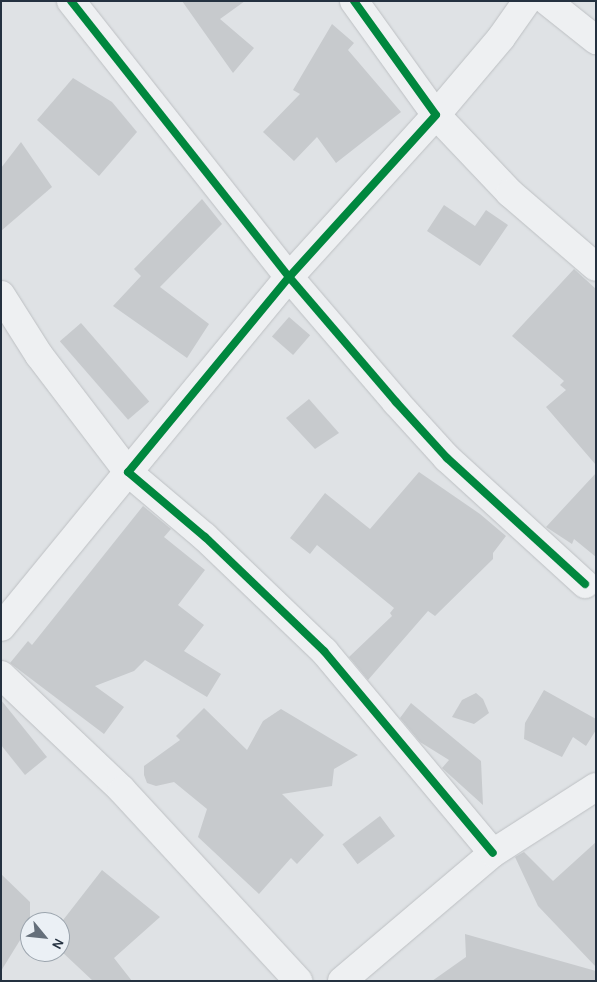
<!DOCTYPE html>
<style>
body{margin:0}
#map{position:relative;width:597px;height:982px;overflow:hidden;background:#dfe2e5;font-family:Karla,sans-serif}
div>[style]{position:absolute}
.building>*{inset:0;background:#c7cacd;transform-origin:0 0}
.roads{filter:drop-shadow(0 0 1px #bdc0c3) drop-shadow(0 0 1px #bdc0c3)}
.street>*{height:28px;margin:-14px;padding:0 14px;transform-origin:14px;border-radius:14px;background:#eef0f2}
.cycleway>*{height:8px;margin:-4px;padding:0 4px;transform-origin:4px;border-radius:4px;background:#00873e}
span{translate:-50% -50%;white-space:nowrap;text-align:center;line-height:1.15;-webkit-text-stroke:4.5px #ebf0f5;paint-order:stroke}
.frame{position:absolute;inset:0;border:2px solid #243140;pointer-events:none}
.north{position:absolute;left:20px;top:912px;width:50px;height:50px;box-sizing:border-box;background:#ebf0f5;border:1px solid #9ba4ad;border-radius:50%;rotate:118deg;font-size:14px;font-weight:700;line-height:20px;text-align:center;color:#243140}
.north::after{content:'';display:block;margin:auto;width:18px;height:22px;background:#656f7a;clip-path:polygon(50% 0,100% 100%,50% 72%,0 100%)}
</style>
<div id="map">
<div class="building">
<div style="clip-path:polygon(182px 1px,245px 1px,220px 19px,254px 48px,233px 73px)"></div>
<div style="clip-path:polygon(332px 24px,354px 43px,348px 50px,401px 112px,336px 163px,317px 137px,294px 161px,263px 132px,300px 94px,293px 90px)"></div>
<div style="clip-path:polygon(73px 78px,112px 102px,137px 132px,99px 176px,37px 120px)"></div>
<div style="clip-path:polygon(21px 142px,52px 187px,1px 231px,1px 168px)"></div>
<div style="clip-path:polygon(202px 199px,222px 224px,160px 287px,209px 324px,187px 358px,113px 306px,141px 276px,134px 269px)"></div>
<div style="clip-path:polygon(444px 205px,475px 226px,486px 210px,508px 225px,480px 266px,427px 231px)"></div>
<div style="clip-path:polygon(574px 269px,596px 289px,596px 465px,546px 407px,566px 390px,560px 385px,564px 381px,512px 336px)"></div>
<div style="left:289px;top:317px;width:28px;height:26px;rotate:41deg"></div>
<div style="left:81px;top:323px;width:104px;height:28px;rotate:49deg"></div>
<div style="clip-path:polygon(309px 399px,339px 433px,315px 449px,286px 418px)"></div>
<div style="clip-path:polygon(419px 472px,480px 514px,506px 536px,493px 553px,493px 559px,435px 616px,428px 611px,368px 680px,349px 657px,392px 616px,390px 613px,394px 608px,317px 545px,310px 554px,290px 538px,325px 493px,370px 529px)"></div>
<div style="clip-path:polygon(596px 473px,596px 557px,574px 539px,572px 544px,546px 527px)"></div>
<div style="clip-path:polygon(143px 506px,171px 529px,164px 537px,205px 570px,178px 605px,204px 625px,184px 651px,221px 674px,207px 697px,145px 660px,134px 671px,95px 686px,124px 707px,104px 734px,10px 663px,28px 641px,32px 645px)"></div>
<div style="clip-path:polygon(544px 690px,596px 719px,596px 730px,586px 746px,573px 737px,562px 757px,524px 739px,525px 723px)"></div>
<div style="clip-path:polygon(476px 693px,483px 699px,489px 713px,474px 724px,452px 717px,462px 700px)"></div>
<div style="clip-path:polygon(1px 700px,47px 757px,25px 775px,1px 745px)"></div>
<div style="clip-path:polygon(411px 703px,481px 761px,483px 805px,442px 768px,449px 760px,420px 742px,400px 718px)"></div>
<div style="clip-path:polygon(204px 708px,247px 750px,263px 721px,281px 709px,358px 755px,334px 769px,332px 786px,282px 794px,324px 835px,297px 864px,291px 858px,259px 894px,198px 837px,207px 809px,174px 782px,156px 786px,147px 783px,144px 775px,144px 766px,180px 740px,176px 736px)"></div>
<div style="left:380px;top:816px;width:25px;height:47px;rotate:53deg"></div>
<div style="clip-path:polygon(596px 842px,596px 967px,538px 906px,515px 857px,524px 852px,553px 881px)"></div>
<div style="clip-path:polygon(102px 870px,160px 917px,114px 958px,132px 981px,93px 981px,60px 950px,60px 924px)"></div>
<div style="clip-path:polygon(1px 874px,30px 902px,30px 924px,1px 971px)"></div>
<div style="clip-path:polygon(465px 934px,596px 971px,596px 981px,432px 981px,466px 957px)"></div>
</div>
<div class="roads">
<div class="street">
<div style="left:71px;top:1px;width:352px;rotate:51.7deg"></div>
<div style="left:289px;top:277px;width:165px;rotate:49.4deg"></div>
<div style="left:396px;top:402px;width:76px;rotate:47.7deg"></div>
<div style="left:447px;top:458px;width:187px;rotate:42.4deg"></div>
<div style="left:354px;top:1px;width:140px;rotate:54.3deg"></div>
<div style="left:436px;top:115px;width:219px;rotate:132.2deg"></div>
<div style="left:289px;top:277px;width:253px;rotate:129.5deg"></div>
<div style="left:128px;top:472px;width:101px;rotate:40.2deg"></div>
<div style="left:205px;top:537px;width:165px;rotate:43.8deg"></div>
<div style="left:324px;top:651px;width:263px;rotate:50.1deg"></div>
<div style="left:527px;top:1px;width:45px;rotate:125.1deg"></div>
<div style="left:501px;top:38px;width:101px;rotate:130.2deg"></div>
<div style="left:436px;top:115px;width:108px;rotate:46.5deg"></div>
<div style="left:510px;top:193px;width:113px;rotate:40.7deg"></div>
<div style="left:547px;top:1px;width:63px;rotate:38.5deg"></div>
<div style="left:1px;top:295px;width:71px;rotate:57.7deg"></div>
<div style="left:39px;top:355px;width:147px;rotate:52.7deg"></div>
<div style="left:128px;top:472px;width:200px;rotate:129.3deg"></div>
<div style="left:1px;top:675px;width:167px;rotate:43.5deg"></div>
<div style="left:122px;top:790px;width:260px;rotate:47.3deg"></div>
<div style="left:342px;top:981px;width:198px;rotate:-40.3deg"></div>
<div style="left:493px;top:853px;width:122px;rotate:-32.7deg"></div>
</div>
</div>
<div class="cycleway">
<div style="left:71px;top:1px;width:352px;rotate:51.7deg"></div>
<div style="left:289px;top:277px;width:165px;rotate:49.4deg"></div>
<div style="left:396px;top:402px;width:76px;rotate:47.7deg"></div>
<div style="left:447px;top:458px;width:187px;rotate:42.4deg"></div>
<div style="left:354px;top:1px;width:140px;rotate:54.3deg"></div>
<div style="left:436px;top:115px;width:219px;rotate:132.2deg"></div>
<div style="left:289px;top:277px;width:253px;rotate:129.5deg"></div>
<div style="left:128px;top:472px;width:101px;rotate:40.2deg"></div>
<div style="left:205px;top:537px;width:165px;rotate:43.8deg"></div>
<div style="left:324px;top:651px;width:263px;rotate:50.1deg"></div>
</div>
<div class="frame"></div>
<div class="north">N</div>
</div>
